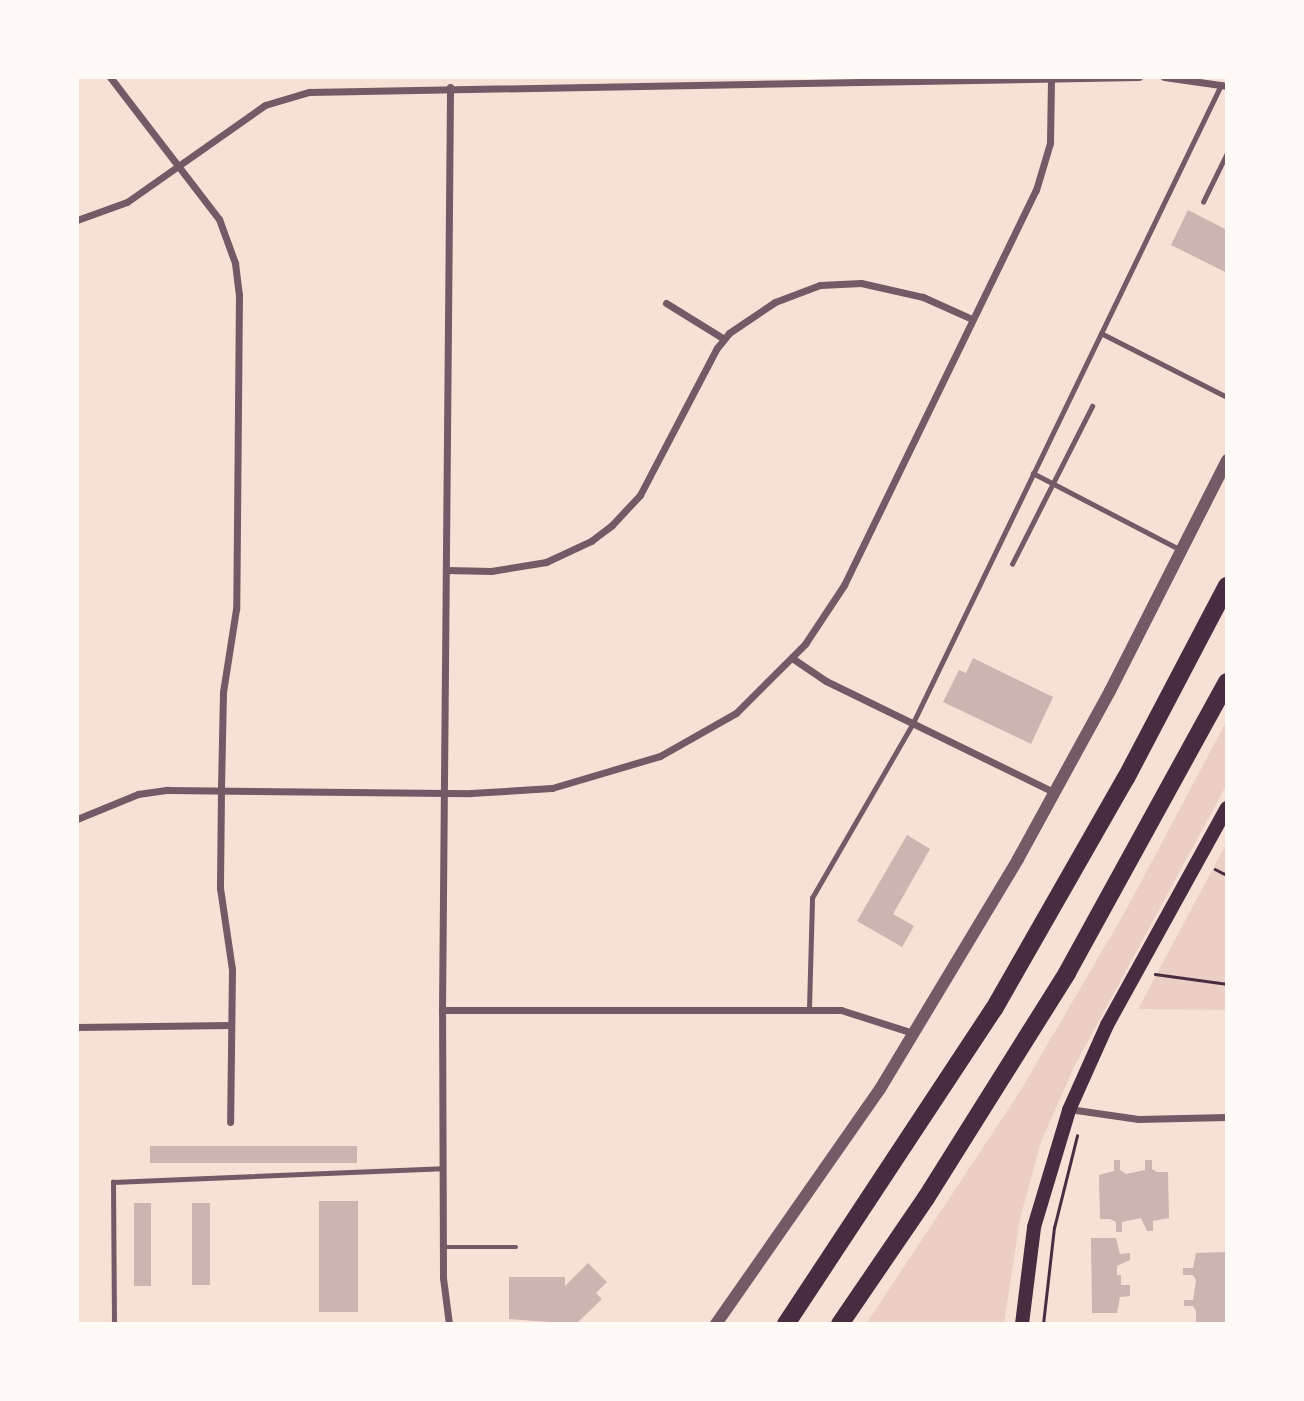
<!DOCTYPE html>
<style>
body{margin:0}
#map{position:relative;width:1304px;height:1401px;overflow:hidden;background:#f7e1d7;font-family:"PT Sans",sans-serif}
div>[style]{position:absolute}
.green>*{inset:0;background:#ebcfc5}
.building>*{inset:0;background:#ccb4b1;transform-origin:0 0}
.path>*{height:2.5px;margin:-1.25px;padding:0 1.25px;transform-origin:1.25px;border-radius:1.25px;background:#4a2c40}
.service>*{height:4.5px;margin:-2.25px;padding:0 2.25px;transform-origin:2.25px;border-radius:2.25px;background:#755966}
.minor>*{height:7px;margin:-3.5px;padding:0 3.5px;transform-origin:3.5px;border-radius:3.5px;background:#755966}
.tertiary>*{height:12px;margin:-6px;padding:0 6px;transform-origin:6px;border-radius:6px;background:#755966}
.primary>*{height:14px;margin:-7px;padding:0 7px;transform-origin:7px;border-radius:7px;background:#4a2c40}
.motorway>*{height:18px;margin:-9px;padding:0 9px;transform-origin:9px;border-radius:9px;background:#4a2c40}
span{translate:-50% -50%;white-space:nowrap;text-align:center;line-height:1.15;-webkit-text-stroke:5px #fffaf5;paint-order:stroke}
.frame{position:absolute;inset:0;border:79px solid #fffaf5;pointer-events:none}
</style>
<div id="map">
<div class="green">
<div style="clip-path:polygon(1227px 720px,1227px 784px,1074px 1067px,1041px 1142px,1020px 1219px,1004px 1324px,866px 1324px,1019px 1093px,1126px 910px)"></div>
<div style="clip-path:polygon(1227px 842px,1227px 1010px,1138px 1009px)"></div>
</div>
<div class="building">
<div style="clip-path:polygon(1188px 210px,1227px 230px,1227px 273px,1171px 245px)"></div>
<div style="clip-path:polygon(973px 658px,1053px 697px,1031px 744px,943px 702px,959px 670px,966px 673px)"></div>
<div style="clip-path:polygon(907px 835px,930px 849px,893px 914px,914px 926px,902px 947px,857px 921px)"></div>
<div style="left:357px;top:1146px;width:17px;height:207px;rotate:90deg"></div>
<div style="clip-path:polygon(1114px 1160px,1120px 1160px,1120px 1170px,1126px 1174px,1145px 1170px,1145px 1160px,1152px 1160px,1152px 1169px,1157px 1172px,1168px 1172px,1169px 1218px,1153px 1221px,1153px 1231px,1147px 1231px,1141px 1218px,1122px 1222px,1122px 1232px,1116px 1232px,1116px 1222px,1110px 1219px,1100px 1219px,1099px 1175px,1114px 1171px)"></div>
<div style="left:319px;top:1201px;width:39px;height:111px"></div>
<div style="left:134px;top:1203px;width:17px;height:83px"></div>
<div style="left:192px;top:1203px;width:18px;height:82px"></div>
<div style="clip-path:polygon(1091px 1238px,1116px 1238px,1120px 1254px,1130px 1253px,1130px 1260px,1117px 1266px,1117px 1275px,1121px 1275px,1121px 1285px,1130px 1285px,1130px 1296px,1120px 1297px,1117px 1313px,1092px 1313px)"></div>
<div style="clip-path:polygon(1227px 1252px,1227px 1322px,1196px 1322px,1196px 1311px,1193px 1306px,1184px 1306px,1184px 1300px,1193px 1300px,1196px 1280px,1193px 1275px,1183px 1275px,1183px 1268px,1193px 1268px,1196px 1253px)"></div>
<div style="clip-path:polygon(588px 1263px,607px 1282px,596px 1293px,602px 1299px,576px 1324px,509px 1319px,509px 1277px,565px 1277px,565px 1286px)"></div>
</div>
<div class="path">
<div style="left:1215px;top:869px;width:13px;rotate:27deg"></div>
<div style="left:1155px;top:974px;width:73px;rotate:7.9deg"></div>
<div style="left:1043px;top:1324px;width:97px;rotate:-83.5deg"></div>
<div style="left:1054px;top:1228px;width:95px;rotate:-76deg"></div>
</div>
<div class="service">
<div style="left:1203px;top:202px;width:55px;rotate:-63.9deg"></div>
<div style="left:1101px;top:333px;width:141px;rotate:26.9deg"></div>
<div style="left:1033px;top:473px;width:167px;rotate:27.5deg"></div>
<div style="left:1012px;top:564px;width:177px;rotate:-63.1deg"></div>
<div style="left:809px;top:1008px;width:110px;rotate:-88.4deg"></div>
<div style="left:812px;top:898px;width:200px;rotate:-60deg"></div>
<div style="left:912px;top:725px;width:711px;rotate:-64.23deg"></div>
<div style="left:443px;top:1247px;width:73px"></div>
<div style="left:114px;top:1324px;width:142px;rotate:-90.4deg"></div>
<div style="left:113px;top:1182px;width:329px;rotate:-2.4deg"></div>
</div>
<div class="minor">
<div style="left:110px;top:77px;width:179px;rotate:52.5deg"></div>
<div style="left:219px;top:219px;width:47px;rotate:70deg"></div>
<div style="left:235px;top:263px;width:31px;rotate:83deg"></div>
<div style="left:239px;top:294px;width:315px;rotate:90.5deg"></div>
<div style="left:236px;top:609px;width:84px;rotate:98.9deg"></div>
<div style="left:223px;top:692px;width:98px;rotate:91.2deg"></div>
<div style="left:221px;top:790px;width:98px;rotate:90.6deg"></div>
<div style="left:220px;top:888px;width:82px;rotate:81.6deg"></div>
<div style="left:232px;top:969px;width:153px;rotate:90.7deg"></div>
<div style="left:1164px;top:77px;width:64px;rotate:8.1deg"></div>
<div style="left:77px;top:220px;width:53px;rotate:-19.8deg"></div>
<div style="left:127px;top:202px;width:169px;rotate:-35.1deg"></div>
<div style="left:265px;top:105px;width:46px;rotate:-16.5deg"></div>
<div style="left:309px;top:92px;width:830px;rotate:-1.04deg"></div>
<div style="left:666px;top:303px;width:68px;rotate:31.8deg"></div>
<div style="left:447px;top:570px;width:44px;rotate:1.3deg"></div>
<div style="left:491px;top:571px;width:56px;rotate:-9.3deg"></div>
<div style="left:546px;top:562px;width:50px;rotate:-25deg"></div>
<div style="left:591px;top:541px;width:26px;rotate:-37deg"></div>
<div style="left:612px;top:525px;width:41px;rotate:-47deg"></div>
<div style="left:640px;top:495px;width:166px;rotate:-62.4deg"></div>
<div style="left:717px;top:348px;width:19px;rotate:-51deg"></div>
<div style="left:729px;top:333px;width:55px;rotate:-34deg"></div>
<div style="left:775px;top:302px;width:48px;rotate:-20.7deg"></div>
<div style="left:820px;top:285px;width:41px;rotate:-2.8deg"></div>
<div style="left:861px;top:283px;width:64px;rotate:12.7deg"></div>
<div style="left:923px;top:297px;width:54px;rotate:24.2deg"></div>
<div style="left:792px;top:658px;width:41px;rotate:34.1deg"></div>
<div style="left:826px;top:681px;width:254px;rotate:26deg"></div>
<div style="left:77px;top:819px;width:66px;rotate:-22.3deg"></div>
<div style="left:138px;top:794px;width:30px;rotate:-8deg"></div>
<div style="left:168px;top:790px;width:303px;rotate:0.6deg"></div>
<div style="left:471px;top:793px;width:81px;rotate:-3.5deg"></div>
<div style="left:552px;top:788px;width:113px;rotate:-16.5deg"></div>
<div style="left:660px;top:756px;width:87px;rotate:-29.5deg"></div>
<div style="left:736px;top:713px;width:98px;rotate:-45deg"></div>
<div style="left:805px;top:644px;width:71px;rotate:-56.5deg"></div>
<div style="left:844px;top:585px;width:439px;rotate:-64.1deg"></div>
<div style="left:1036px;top:190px;width:49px;rotate:-73.4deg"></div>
<div style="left:1050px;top:143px;width:64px;rotate:-89.1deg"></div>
<div style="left:442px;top:1010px;width:399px"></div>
<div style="left:841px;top:1010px;width:76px;rotate:17.7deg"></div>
<div style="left:77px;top:1027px;width:154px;rotate:-0.7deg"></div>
<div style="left:1069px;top:1109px;width:70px;rotate:8.2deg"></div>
<div style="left:1138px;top:1119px;width:89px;rotate:-1.3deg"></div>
<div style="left:449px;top:1324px;width:46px;rotate:-97.4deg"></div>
<div style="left:443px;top:1278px;width:268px;rotate:-90.2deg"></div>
<div style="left:442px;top:1010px;width:923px;rotate:-89.5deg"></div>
</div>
<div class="tertiary">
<div style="left:716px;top:1324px;width:287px;rotate:-55.1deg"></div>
<div style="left:880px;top:1089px;width:268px;rotate:-59deg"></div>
<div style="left:1018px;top:859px;width:192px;rotate:-61.3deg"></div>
<div style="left:1110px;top:691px;width:259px;rotate:-63.1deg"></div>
</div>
<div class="primary">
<div style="left:1022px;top:1324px;width:98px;rotate:-82.9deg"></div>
<div style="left:1034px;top:1227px;width:122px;rotate:-73.3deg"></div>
<div style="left:1069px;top:1110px;width:93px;rotate:-65.9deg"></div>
<div style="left:1107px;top:1025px;width:248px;rotate:-61.1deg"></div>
</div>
<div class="motorway">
<div style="left:786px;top:1324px;width:377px;rotate:-56.6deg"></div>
<div style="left:994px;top:1009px;width:266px;rotate:-60.3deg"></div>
<div style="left:1126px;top:778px;width:217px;rotate:-62.3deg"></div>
<div style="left:840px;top:1324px;width:153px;rotate:-55.7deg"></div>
<div style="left:926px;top:1198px;width:266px;rotate:-57.9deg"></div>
<div style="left:1067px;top:973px;width:332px;rotate:-61.2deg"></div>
</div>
<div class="frame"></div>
</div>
